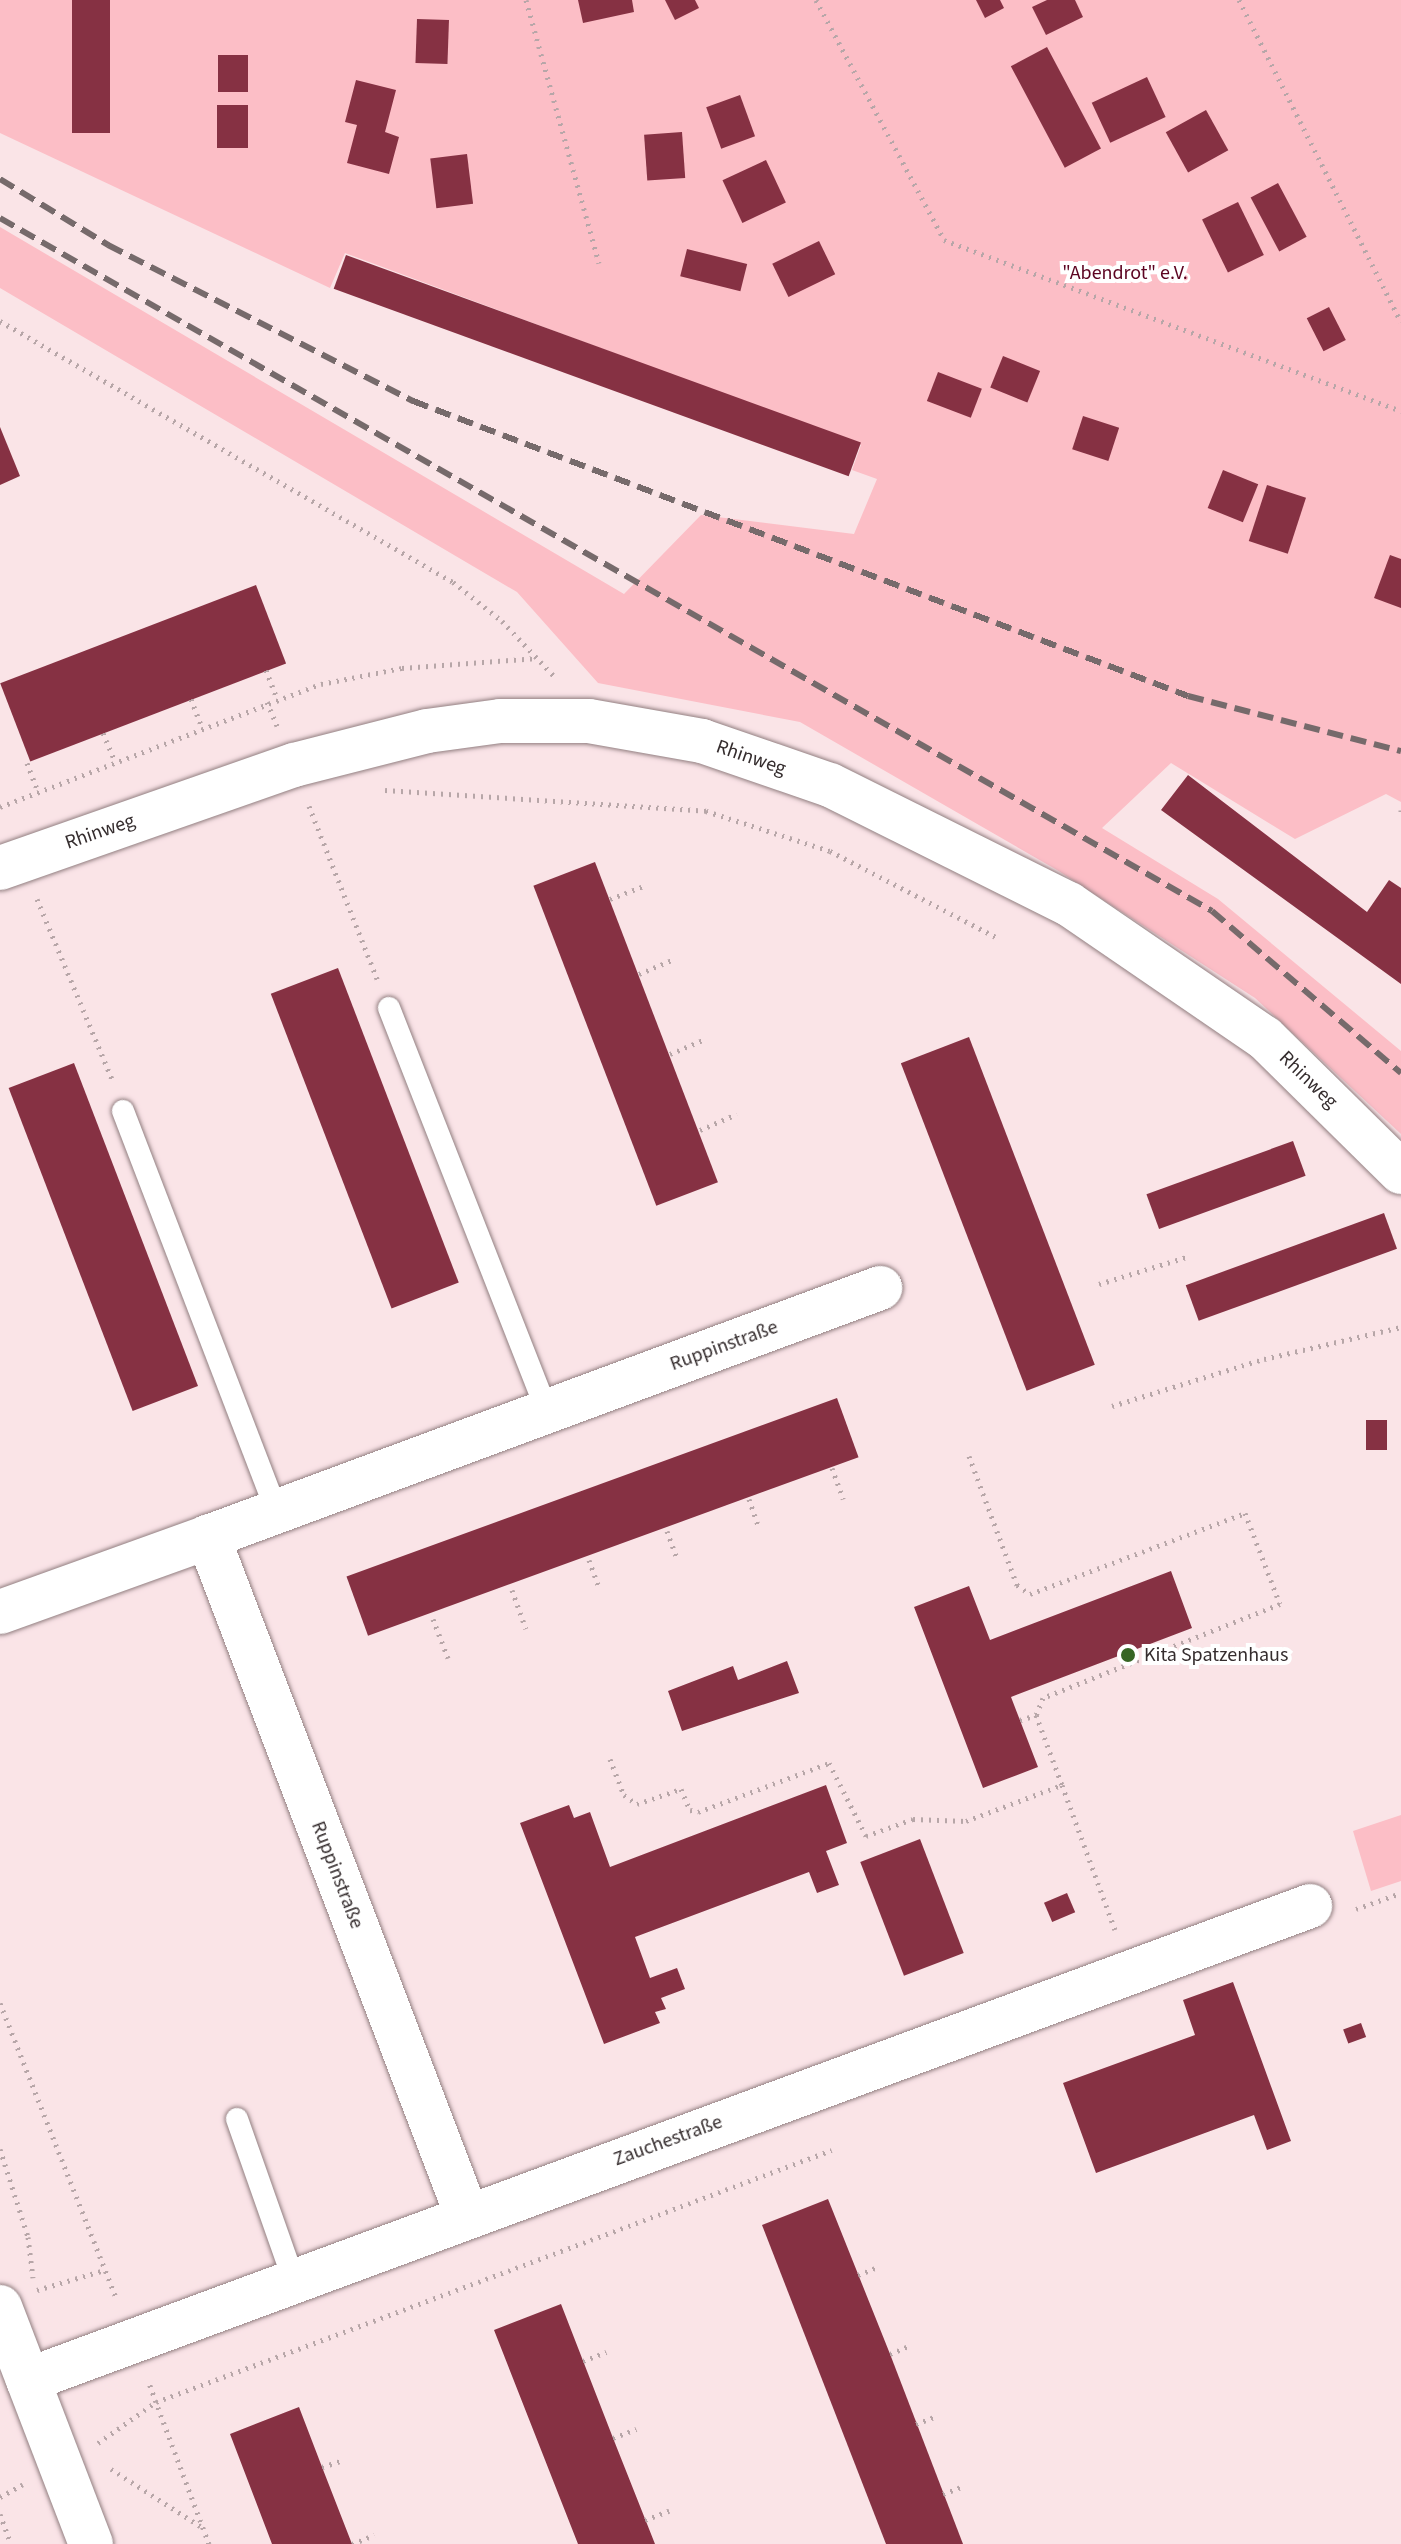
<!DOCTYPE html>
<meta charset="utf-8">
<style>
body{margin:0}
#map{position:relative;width:1401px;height:2544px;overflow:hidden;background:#fae4e7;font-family:"Source Sans 3",sans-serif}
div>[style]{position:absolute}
.green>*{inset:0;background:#fcbec6}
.building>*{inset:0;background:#863143;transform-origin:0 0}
.path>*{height:5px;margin-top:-2.5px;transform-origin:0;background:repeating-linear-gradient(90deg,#b7a6a8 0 2px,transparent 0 8px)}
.roads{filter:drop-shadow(0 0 2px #927f81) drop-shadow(0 0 2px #927f81)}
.lane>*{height:22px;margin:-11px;padding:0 11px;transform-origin:11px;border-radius:11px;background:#fff}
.street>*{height:44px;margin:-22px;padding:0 22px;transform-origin:22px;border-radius:22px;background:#fff}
.rail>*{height:6px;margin-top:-3px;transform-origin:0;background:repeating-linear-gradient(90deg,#766a6b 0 16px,transparent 0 24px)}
.dots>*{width:22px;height:22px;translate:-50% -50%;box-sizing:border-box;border:4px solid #fff;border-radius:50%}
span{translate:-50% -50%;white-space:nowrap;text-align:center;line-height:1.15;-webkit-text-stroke:8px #fff;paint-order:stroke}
.park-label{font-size:20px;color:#5c0421}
.street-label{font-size:20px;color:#352d2e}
.poi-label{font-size:20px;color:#352d2e}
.left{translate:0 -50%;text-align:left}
</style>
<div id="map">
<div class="green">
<div style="clip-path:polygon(0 0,1401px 0,1401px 802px,1386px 794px,1295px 839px,1171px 763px,1102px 828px,1218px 899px,1401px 1051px,1401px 1134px,1255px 998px,1057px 870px,800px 722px,598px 683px,517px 592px,0 288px,0 227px,624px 594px,701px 515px,854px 534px,877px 479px,852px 470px,861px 445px,345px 253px,330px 288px,0 133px)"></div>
<div style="clip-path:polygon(1401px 1815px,1401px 1881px,1371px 1891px,1353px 1831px)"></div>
</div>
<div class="building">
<div style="left:72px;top:0;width:38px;height:133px"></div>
<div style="clip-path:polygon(578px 0,632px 0,634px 12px,583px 23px)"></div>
<div style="clip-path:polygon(665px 0,695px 0,699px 8px,675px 20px)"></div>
<div style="clip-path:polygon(976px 0,1000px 0,1004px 8px,985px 18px)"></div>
<div style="clip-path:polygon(1047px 0,1075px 0,1083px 17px,1046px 35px,1032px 7px)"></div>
<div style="left:417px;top:19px;width:32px;height:44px;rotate:2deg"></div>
<div style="left:1047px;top:47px;width:115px;height:41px;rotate:62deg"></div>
<div style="left:218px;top:55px;width:30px;height:37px"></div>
<div style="left:1147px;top:77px;width:44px;height:61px;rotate:65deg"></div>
<div style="clip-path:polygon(356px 80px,396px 90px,385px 132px,399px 137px,389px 174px,347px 163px,357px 125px,345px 122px)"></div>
<div style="left:740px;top:95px;width:44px;height:36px;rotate:70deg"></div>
<div style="left:217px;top:105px;width:31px;height:43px"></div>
<div style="left:1206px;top:110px;width:46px;height:46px;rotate:61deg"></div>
<div style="left:682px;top:132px;width:46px;height:38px;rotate:86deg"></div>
<div style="left:467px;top:154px;width:50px;height:37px;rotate:83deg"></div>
<div style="left:766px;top:160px;width:47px;height:48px;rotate:65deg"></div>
<div style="left:1278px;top:183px;width:61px;height:31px;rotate:62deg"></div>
<div style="left:1238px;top:202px;width:59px;height:40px;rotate:64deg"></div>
<div style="left:819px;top:241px;width:37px;height:52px;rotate:64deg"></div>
<div style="left:687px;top:249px;width:62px;height:28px;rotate:14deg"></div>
<div style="left:346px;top:255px;width:548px;height:36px;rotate:20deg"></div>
<div style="left:1329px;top:307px;width:37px;height:25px;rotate:63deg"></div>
<div style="left:1003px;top:356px;width:40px;height:34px;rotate:22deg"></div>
<div style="left:938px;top:372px;width:47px;height:31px;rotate:21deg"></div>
<div style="left:1083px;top:416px;width:38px;height:35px;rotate:18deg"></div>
<div style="clip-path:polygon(0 427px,20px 476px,0 485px)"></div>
<div style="left:1223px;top:470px;width:38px;height:41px;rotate:22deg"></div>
<div style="left:1267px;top:485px;width:41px;height:59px;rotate:18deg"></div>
<div style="clip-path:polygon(1390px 555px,1401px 559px,1401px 608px,1374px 598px)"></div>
<div style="left:256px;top:585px;width:84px;height:274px;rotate:69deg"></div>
<div style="clip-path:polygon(1188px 775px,1367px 912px,1389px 880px,1401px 888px,1401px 984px,1161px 810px)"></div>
<div style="left:595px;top:862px;width:343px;height:66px;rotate:69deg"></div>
<div style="left:338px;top:968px;width:337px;height:72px;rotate:69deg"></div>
<div style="left:969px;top:1037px;width:351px;height:73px;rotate:69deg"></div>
<div style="left:74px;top:1063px;width:346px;height:70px;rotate:69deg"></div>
<div style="left:1293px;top:1141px;width:37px;height:156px;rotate:70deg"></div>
<div style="left:1384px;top:1213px;width:38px;height:211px;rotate:70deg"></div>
<div style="left:837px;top:1398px;width:63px;height:522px;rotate:70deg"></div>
<div style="left:1366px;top:1420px;width:21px;height:30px"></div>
<div style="clip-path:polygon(1171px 1571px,1192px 1628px,1011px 1697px,1038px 1767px,983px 1788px,914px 1607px,969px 1586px,990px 1640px)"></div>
<div style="clip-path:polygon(787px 1661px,799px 1693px,682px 1731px,668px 1691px,733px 1666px,738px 1680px)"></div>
<div style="clip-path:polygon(826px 1785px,847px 1843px,826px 1851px,839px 1885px,817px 1893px,809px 1872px,635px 1937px,650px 1978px,677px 1968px,685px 1989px,661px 1998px,666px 2009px,655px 2012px,660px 2023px,604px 2044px,520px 1823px,569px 1805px,574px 1818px,590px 1812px,610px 1867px)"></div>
<div style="left:920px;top:1839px;width:122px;height:64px;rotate:69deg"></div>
<div style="left:1067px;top:1893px;width:21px;height:25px;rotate:67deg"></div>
<div style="clip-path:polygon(1233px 1982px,1291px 2141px,1267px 2150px,1254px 2115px,1096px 2173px,1063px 2083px,1195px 2035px,1183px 2000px)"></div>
<div style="left:1361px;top:2023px;width:15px;height:19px;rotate:70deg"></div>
<div style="clip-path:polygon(828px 2199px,890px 2354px,963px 2544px,886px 2544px,762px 2225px)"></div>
<div style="clip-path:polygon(561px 2304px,613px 2438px,655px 2544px,578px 2544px,494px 2330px)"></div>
<div style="clip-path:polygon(299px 2407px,322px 2467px,352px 2544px,272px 2544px,230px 2434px)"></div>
</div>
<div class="path">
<div style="left:526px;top:0;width:273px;rotate:74.5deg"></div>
<div style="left:816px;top:0;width:272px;rotate:61.9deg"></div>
<div style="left:944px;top:240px;width:488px;rotate:20.5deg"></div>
<div style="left:1239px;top:0;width:360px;rotate:63.3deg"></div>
<div style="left:0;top:321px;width:523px;rotate:29.95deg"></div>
<div style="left:453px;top:582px;width:63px;rotate:38.5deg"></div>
<div style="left:502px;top:621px;width:76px;rotate:46.6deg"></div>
<div style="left:266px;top:670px;width:30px;rotate:69deg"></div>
<div style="left:191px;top:699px;width:30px;rotate:69deg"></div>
<div style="left:267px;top:702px;width:26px;rotate:67deg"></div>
<div style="left:103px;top:733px;width:30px;rotate:67deg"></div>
<div style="left:27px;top:763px;width:30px;rotate:69deg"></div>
<div style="left:385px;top:790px;width:322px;rotate:3.7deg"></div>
<div style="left:706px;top:811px;width:130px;rotate:17.9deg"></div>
<div style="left:830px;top:851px;width:189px;rotate:27.4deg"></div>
<div style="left:309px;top:806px;width:186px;rotate:68.5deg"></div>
<div style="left:0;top:807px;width:344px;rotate:-21deg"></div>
<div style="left:321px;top:684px;width:83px;rotate:-11.2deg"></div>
<div style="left:402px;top:668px;width:136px;rotate:-4.2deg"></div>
<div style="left:1401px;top:810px;width:2px;rotate:90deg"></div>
<div style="left:37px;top:899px;width:198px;rotate:67.4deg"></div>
<div style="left:610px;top:899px;width:39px;rotate:-21deg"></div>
<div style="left:639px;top:974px;width:39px;rotate:-23deg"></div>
<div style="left:670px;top:1054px;width:39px;rotate:-23deg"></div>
<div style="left:700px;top:1130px;width:40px;rotate:-23.4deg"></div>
<div style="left:1099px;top:1284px;width:92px;rotate:-17.1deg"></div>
<div style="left:1112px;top:1406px;width:159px;rotate:-17.2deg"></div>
<div style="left:1264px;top:1359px;width:141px;rotate:-13.1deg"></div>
<div style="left:969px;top:1456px;width:138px;rotate:69.6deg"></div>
<div style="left:1017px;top:1585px;width:16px;rotate:35deg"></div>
<div style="left:1030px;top:1594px;width:230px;rotate:-20.6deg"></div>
<div style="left:1245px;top:1513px;width:97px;rotate:69deg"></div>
<div style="left:1280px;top:1604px;width:255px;rotate:158.4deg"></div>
<div style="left:1043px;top:1698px;width:18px;rotate:112deg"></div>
<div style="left:1036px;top:1715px;width:75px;rotate:69.6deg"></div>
<div style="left:832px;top:1468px;width:33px;rotate:70deg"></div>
<div style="left:749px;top:1499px;width:31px;rotate:71deg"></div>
<div style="left:667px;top:1531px;width:30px;rotate:70deg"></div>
<div style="left:589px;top:1560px;width:29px;rotate:70deg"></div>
<div style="left:512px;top:1590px;width:41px;rotate:70.3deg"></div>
<div style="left:433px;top:1619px;width:42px;rotate:69deg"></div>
<div style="left:1020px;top:1720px;width:17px;rotate:-17deg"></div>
<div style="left:610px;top:1759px;width:39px;rotate:69deg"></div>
<div style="left:624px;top:1795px;width:16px;rotate:35deg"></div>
<div style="left:637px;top:1804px;width:46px;rotate:-18.8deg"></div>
<div style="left:681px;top:1789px;width:23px;rotate:67deg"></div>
<div style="left:690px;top:1810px;width:8px;rotate:14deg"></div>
<div style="left:698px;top:1812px;width:140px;rotate:-20.5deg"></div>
<div style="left:829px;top:1763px;width:82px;rotate:63.1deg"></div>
<div style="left:866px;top:1836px;width:50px;rotate:-19.9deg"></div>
<div style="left:913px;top:1819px;width:53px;rotate:2.2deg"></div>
<div style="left:966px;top:1821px;width:103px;rotate:-20.6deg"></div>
<div style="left:1062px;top:1785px;width:154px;rotate:69.9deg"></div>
<div style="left:1356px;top:1909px;width:48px;rotate:-19.6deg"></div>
<div style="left:0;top:2003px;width:319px;rotate:68.5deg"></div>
<div style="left:0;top:2149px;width:92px;rotate:72.3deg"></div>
<div style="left:28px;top:2237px;width:41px;rotate:83deg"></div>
<div style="left:858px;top:2275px;width:22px;rotate:-22deg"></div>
<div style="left:37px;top:2290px;width:71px;rotate:-16.4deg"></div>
<div style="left:890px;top:2354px;width:21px;rotate:-23deg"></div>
<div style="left:583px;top:2361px;width:25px;rotate:-21deg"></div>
<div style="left:916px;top:2424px;width:22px;rotate:-21deg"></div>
<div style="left:613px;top:2438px;width:25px;rotate:-21deg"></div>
<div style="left:98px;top:2443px;width:71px;rotate:-35.3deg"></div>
<div style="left:156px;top:2402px;width:23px;rotate:-110deg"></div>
<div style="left:322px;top:2467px;width:23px;rotate:-18deg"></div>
<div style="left:111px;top:2469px;width:106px;rotate:32.6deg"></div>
<div style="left:943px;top:2494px;width:22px;rotate:-21deg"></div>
<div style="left:0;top:2497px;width:26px;rotate:-29deg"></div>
<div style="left:0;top:2514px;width:32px;rotate:70deg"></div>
<div style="left:645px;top:2520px;width:26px;rotate:-21deg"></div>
<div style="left:209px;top:2544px;width:152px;rotate:-110.5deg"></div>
<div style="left:156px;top:2402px;width:721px;rotate:-20.44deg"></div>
<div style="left:352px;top:2544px;width:24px;rotate:-22deg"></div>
</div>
<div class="roads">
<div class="lane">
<div style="left:389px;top:1008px;width:434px;rotate:68.6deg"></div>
<div style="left:123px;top:1111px;width:430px;rotate:69deg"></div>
<div style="left:237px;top:2119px;width:169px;rotate:70.6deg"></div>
</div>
<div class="street">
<div style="left:0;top:868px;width:312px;rotate:-19.3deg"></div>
<div style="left:294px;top:765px;width:137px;rotate:-14.3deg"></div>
<div style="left:427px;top:731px;width:74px;rotate:-7.8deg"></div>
<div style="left:500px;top:721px;width:89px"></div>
<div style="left:589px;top:721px;width:115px;rotate:10deg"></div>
<div style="left:702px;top:741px;width:135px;rotate:19deg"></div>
<div style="left:830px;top:785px;width:267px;rotate:26.5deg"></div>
<div style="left:1069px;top:904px;width:237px;rotate:34.4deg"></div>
<div style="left:1265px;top:1038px;width:191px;rotate:44.6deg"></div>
<div style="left:0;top:1612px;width:221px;rotate:-19.8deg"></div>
<div style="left:466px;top:2213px;width:724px;rotate:-110.89deg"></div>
<div style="left:208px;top:1537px;width:717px;rotate:-20.33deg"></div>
<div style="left:0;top:2307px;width:254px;rotate:69deg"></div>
<div style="left:28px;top:2380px;width:1367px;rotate:-20.29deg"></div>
</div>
</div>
<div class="rail">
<div style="left:0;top:179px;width:127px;rotate:31.4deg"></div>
<div style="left:108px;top:245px;width:343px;rotate:27.1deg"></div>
<div style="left:413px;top:401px;width:829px;rotate:20.84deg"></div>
<div style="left:1188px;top:696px;width:220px;rotate:14.5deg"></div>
<div style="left:0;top:218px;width:1396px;rotate:29.76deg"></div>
<div style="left:1212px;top:911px;width:249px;rotate:40.6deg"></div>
</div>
<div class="dots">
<div style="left:1128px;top:1655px;background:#376524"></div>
</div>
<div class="park-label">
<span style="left:1125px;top:273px">"Abendrot" e.V.</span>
</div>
<div class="street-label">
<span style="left:751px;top:758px;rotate:19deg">Rhinweg</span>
<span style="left:100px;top:832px;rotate:-19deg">Rhinweg</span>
<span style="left:1308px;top:1080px;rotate:44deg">Rhinweg</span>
<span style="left:724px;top:1346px;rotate:-20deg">Ruppinstraße</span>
<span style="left:337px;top:1875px;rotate:69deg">Ruppinstraße</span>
<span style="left:668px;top:2141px;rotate:-20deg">Zauchestraße</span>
</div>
<div class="poi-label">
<span class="left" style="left:1144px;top:1655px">Kita Spatzenhaus</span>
</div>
</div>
